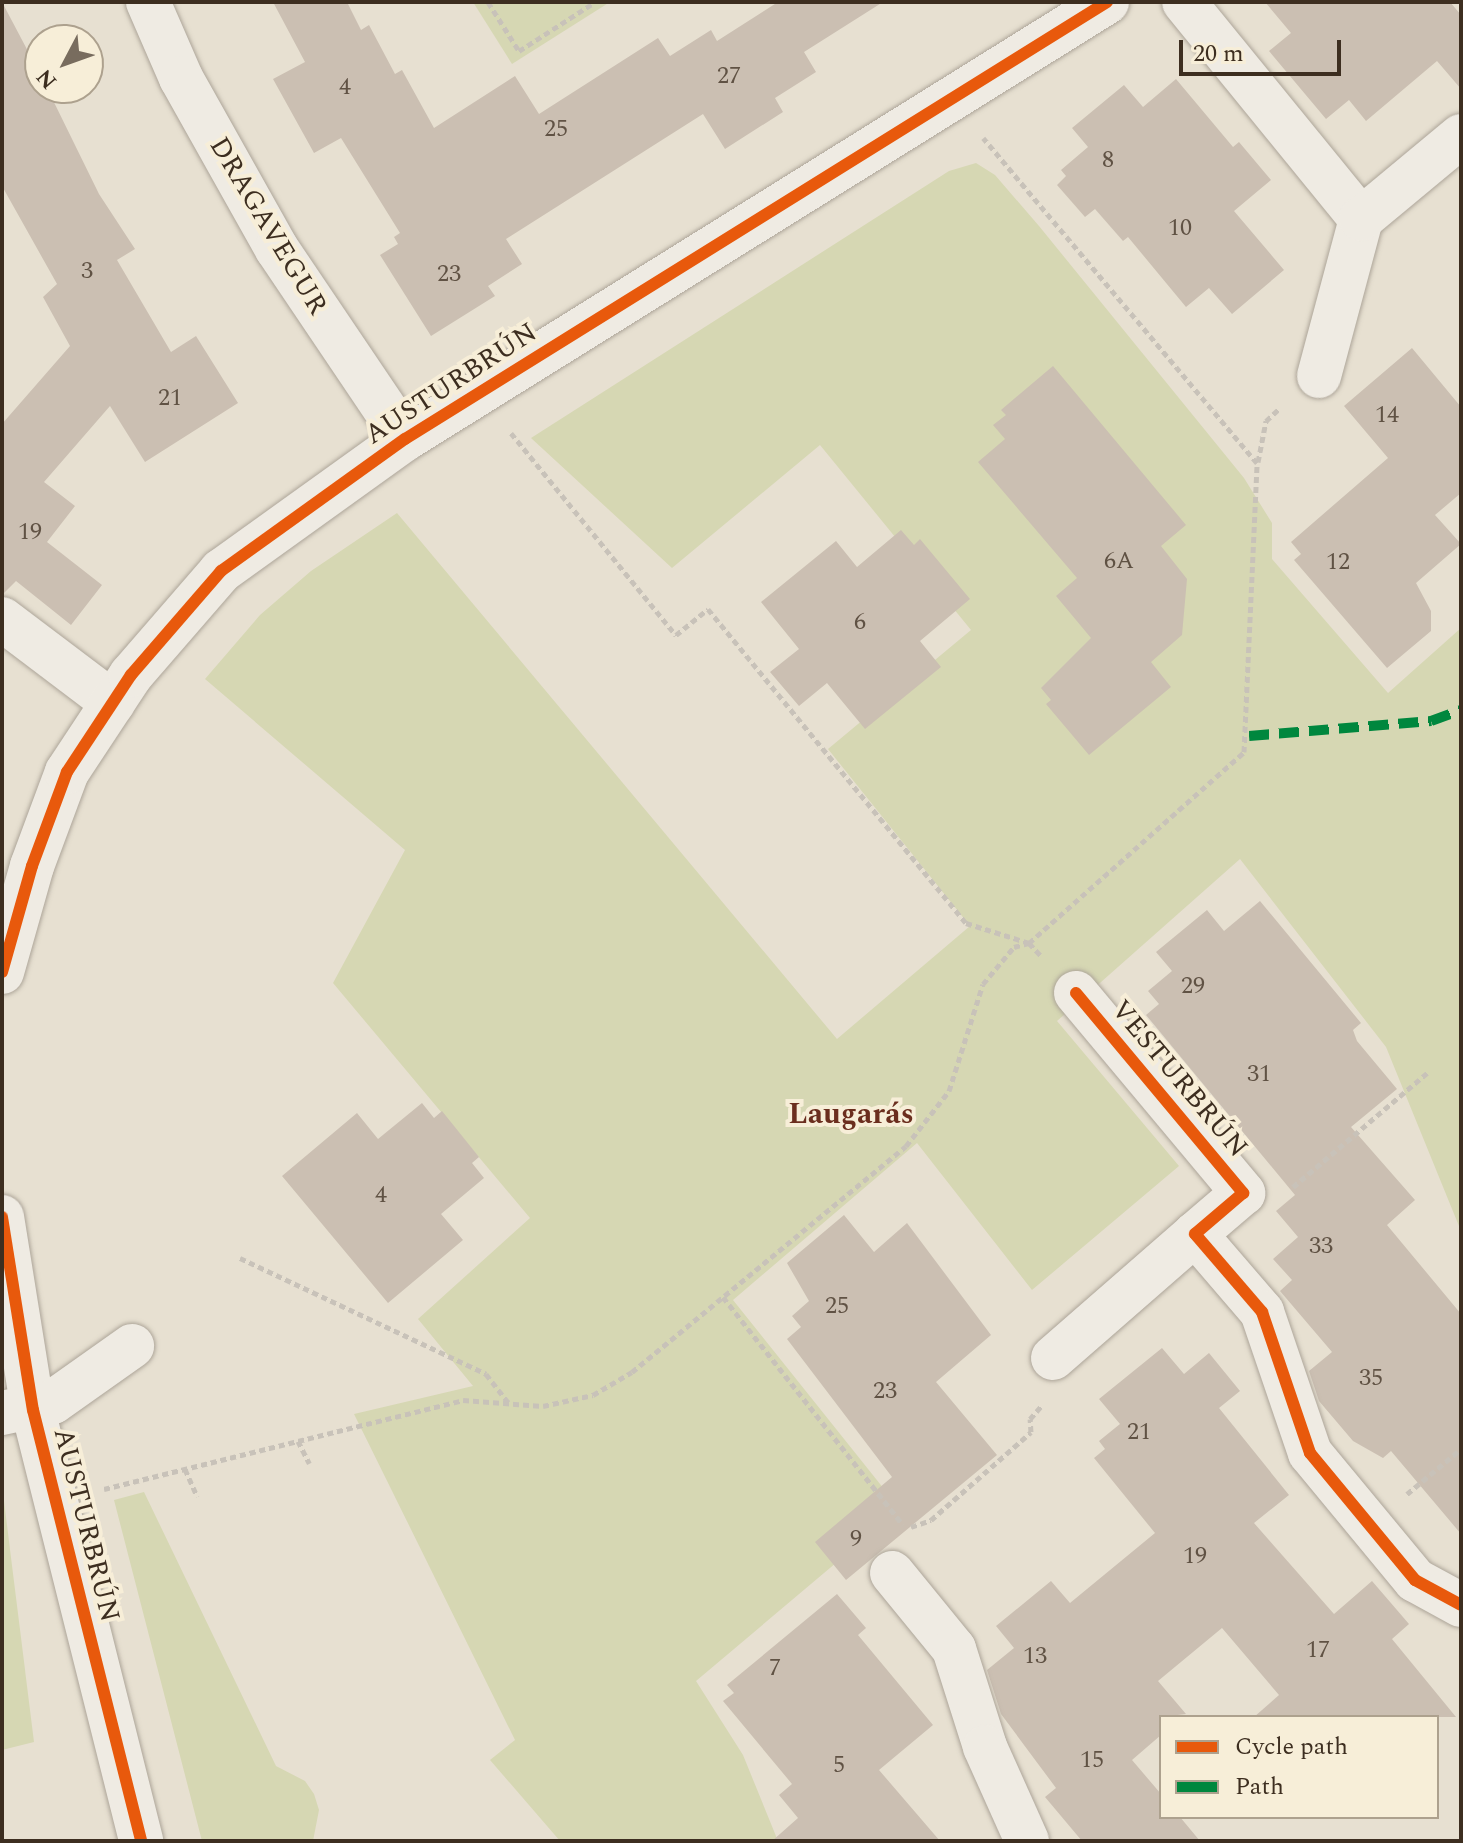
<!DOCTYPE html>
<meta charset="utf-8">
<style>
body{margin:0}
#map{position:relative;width:1463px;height:1843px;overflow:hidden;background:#e7e0d1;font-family:Spectral,serif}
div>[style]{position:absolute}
.green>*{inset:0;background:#d6d7b3}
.building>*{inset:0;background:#cbbfb2}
.path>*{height:5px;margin-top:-2.5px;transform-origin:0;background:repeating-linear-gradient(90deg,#c8c2b9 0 6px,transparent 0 10px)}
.roads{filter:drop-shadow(0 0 2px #ada599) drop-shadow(0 0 2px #ada599)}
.minor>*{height:44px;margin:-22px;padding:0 22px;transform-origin:22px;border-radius:22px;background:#efebe3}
.quiet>*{height:10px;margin-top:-5px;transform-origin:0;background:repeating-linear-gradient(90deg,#00873e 0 20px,transparent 0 30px)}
.cycleway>*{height:12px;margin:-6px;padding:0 6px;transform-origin:6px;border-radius:6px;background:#e8590c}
span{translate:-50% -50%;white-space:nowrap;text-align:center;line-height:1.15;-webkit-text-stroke:8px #f7eed8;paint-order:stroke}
.number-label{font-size:24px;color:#605244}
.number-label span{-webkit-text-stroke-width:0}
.street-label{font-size:28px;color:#3d2e20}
.neighbourhood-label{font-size:30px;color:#6b2e1e;font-weight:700}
.frame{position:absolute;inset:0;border:4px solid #3d2e20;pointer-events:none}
.legend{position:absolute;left:1159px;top:1715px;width:280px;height:104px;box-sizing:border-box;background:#f7eed8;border:2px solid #ada18e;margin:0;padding:10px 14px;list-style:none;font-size:24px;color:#3d2e20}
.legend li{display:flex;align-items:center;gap:16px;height:40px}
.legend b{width:40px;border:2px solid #ada18e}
.north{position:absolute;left:24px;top:24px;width:80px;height:80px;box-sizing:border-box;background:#f7eed8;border:2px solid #ada18e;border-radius:50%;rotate:229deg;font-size:22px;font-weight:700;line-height:32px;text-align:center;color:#3d2e20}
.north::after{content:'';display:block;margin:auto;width:28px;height:36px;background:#786c5e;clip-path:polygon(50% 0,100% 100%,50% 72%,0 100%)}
.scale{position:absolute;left:1179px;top:40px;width:162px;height:36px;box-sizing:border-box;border:4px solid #3d2e20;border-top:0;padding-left:10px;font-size:24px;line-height:28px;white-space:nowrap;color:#3d2e20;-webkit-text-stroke:6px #f7eed8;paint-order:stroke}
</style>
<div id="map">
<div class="green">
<div style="clip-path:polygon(473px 2px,610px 2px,512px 64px)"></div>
<div style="clip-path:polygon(976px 163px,995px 175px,1039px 226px,1244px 478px,1272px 523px,1272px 559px,1388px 693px,1461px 628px,1461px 1231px,1386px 1047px,1240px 859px,1057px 1021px,1179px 1166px,1032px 1290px,917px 1143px,733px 1300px,900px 1509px,696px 1681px,743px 1755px,778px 1841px,560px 1841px,490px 1760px,515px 1740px,354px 1414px,473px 1386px,418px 1319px,530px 1218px,333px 983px,405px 850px,205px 679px,260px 615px,311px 571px,397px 513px,837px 1039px,970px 926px,828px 749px,971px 630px,820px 445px,672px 568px,531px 438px,949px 171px)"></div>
<div style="clip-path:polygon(2px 1485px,34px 1742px,2px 1750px)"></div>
<div style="clip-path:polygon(144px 1492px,276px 1766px,305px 1781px,314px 1794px,319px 1810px,313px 1841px,202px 1841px,114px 1500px)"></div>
</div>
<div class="building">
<div style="clip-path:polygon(2px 2px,40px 74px,40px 88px,47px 88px,99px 194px,135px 249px,117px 260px,171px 352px,196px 336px,238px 403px,145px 462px,110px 406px,44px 482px,75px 506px,47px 542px,102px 585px,71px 625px,16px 581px,2px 595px,2px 424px,70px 346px,43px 297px,57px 284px,2px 186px)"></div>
<div style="clip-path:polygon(273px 2px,347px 2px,361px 30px,369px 25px,395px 74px,402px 70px,434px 128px,515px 76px,539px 114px,658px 38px,670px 56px,711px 30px,717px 41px,778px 2px,883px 2px,804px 52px,816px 72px,775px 98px,783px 112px,725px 149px,703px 114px,506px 239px,522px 264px,488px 286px,495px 296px,431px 336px,380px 255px,398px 244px,394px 237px,400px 233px,341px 138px,314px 153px,273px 79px,305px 62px)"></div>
<div style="clip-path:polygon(1265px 2px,1450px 2px,1461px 15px,1461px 89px,1437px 61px,1366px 121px,1349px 100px,1326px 119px,1269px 51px,1291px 33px)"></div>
<div style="clip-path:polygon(1176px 79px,1233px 147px,1239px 142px,1271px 180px,1234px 211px,1284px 270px,1232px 314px,1209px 288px,1186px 307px,1128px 237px,1123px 241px,1095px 209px,1085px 217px,1057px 185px,1066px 176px,1061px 170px,1088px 147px,1072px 128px,1124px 85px,1143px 107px)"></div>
<div style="clip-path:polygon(1412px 348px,1461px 407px,1461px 493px,1435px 515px,1461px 544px,1416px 583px,1431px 611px,1431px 631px,1387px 668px,1294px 560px,1301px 554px,1291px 542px,1388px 458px,1344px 406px)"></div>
<div style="clip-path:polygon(1053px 366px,1186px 525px,1161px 546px,1187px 579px,1182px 635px,1151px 662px,1171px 687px,1089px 755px,1046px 704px,1051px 700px,1041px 688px,1091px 638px,1056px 596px,1077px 578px,978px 462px,1005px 439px,993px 425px,1006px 415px,1001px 410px)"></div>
<div style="clip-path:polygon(901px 530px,914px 545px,920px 539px,970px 599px,920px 641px,941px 667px,865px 729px,827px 683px,799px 706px,770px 672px,799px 649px,761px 602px,836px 541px,857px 567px)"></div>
<div style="clip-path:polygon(1260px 901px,1361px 1023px,1353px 1030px,1357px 1041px,1397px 1089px,1351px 1127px,1415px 1200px,1387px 1225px,1461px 1314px,1461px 1534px,1391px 1451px,1383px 1458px,1353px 1441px,1319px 1401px,1309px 1371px,1332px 1352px,1280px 1291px,1292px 1280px,1273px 1259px,1298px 1237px,1276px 1211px,1295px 1195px,1146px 1015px,1159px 1004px,1148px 991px,1172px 971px,1156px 952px,1207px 910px,1224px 931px)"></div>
<div style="clip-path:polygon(422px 1103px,434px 1118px,442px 1111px,479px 1157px,472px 1163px,484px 1178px,441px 1214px,463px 1240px,388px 1303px,282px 1176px,357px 1113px,378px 1139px)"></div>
<div style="clip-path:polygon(844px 1215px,874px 1252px,907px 1223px,991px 1335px,936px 1382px,997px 1455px,846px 1580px,815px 1542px,892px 1477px,787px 1339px,801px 1327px,792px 1316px,809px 1301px,787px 1263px)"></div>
<div style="clip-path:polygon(1162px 1348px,1184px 1374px,1209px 1353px,1240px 1391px,1219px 1408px,1289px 1495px,1254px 1523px,1334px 1614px,1372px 1581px,1409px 1624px,1392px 1639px,1456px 1717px,1254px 1717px,1279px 1695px,1222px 1628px,1158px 1681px,1186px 1714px,1161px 1717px,1161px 1735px,1132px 1760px,1161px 1794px,1161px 1817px,1180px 1817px,1200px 1841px,1082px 1841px,1045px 1797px,1056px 1788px,1001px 1714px,987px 1670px,1014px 1648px,996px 1626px,1051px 1581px,1070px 1603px,1155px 1533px,1094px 1458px,1105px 1449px,1099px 1441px,1120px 1424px,1099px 1399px)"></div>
<div style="clip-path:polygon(837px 1594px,866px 1628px,858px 1635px,933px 1725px,879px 1770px,940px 1841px,772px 1841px,798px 1818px,779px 1795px,792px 1784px,723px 1701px,734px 1693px,727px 1685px)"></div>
</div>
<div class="path">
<div style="left:488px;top:2px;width:58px;rotate:57.7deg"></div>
<div style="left:519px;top:51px;width:90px;rotate:-32.8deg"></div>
<div style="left:511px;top:433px;width:261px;rotate:50.8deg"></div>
<div style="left:676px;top:635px;width:41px;rotate:-39.1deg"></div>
<div style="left:708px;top:609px;width:406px;rotate:50.6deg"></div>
<div style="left:966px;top:923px;width:66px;rotate:17.6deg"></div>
<div style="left:1029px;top:943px;width:19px;rotate:47deg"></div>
<div style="left:1258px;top:462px;width:42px;rotate:-79deg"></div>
<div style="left:1266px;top:421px;width:19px;rotate:-43deg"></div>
<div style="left:1293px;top:1187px;width:177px;rotate:-40.4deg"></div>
<div style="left:240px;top:1258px;width:272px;rotate:25.2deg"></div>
<div style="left:486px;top:1374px;width:36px;rotate:52deg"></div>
<div style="left:723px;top:1297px;width:290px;rotate:51.7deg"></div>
<div style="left:298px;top:1441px;width:25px;rotate:63deg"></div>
<div style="left:185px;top:1469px;width:30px;rotate:66deg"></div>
<div style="left:104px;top:1489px;width:370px;rotate:-13.9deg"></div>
<div style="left:463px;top:1400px;width:80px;rotate:4.3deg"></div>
<div style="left:543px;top:1406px;width:51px;rotate:-12.4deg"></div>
<div style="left:593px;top:1395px;width:45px;rotate:-30.5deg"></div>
<div style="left:632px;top:1372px;width:355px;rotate:-39.5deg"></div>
<div style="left:906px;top:1146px;width:70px;rotate:-52deg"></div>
<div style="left:949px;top:1091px;width:112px;rotate:-72.4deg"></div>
<div style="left:983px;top:984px;width:48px;rotate:-50deg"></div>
<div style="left:1014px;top:947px;width:16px;rotate:-15deg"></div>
<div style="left:1029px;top:943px;width:288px;rotate:-41.6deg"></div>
<div style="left:1244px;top:752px;width:289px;rotate:-87.4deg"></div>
<div style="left:1257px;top:463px;width:425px;rotate:-130.1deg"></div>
<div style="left:1407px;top:1494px;width:70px;rotate:-39.8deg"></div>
<div style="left:911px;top:1527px;width:21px;rotate:-19deg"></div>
<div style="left:931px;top:1520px;width:133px;rotate:-41.3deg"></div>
<div style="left:1031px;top:1432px;width:13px;rotate:-94deg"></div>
<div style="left:1030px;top:1419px;width:18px;rotate:-49deg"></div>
</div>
<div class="roads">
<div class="minor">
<div style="left:148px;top:2px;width:83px;rotate:66.5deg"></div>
<div style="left:181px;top:78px;width:196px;rotate:60.7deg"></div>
<div style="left:277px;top:249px;width:229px;rotate:56deg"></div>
<div style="left:1184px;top:2px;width:280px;rotate:50.8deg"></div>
<div style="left:1319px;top:376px;width:163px;rotate:-75deg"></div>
<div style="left:1361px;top:219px;width:130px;rotate:-39.7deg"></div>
<div style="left:2px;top:619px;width:139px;rotate:37.1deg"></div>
<div style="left:2px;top:972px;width:110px;rotate:-74.2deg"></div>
<div style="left:32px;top:866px;width:100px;rotate:-69.6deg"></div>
<div style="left:67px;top:772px;width:116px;rotate:-56.6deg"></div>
<div style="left:131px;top:675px;width:138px;rotate:-49.1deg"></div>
<div style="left:221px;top:571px;width:226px;rotate:-35.7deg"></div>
<div style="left:405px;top:439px;width:827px;rotate:-31.9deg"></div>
<div style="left:1076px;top:993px;width:261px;rotate:50.1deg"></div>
<div style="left:1243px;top:1193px;width:63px;rotate:139.5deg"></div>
<div style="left:1195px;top:1234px;width:103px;rotate:49.3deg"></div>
<div style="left:1262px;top:1312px;width:149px;rotate:71.2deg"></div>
<div style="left:1310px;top:1453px;width:165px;rotate:50.4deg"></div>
<div style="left:1415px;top:1580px;width:52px;rotate:28.5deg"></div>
<div style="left:2px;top:1217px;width:195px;rotate:80.9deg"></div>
<div style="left:33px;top:1410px;width:444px;rotate:75.9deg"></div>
<div style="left:1053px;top:1358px;width:189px;rotate:-41.1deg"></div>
<div style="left:2px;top:1413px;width:52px;rotate:-12.2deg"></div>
<div style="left:53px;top:1402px;width:97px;rotate:-35.3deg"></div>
<div style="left:892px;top:1573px;width:98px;rotate:50.8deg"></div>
<div style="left:954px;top:1649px;width:103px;rotate:72.4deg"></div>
<div style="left:985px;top:1747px;width:103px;rotate:65.9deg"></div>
</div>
</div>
<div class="quiet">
<div style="left:1249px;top:736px;width:183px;rotate:-4.7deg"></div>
<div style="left:1431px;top:721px;width:32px;rotate:-20deg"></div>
</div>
<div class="cycleway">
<div style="left:2px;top:972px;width:110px;rotate:-74.2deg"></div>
<div style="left:32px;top:866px;width:100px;rotate:-69.6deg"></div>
<div style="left:67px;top:772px;width:116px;rotate:-56.6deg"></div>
<div style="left:131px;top:675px;width:138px;rotate:-49.1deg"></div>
<div style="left:221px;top:571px;width:226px;rotate:-35.7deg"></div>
<div style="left:405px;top:439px;width:827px;rotate:-31.9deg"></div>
<div style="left:1076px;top:993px;width:261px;rotate:50.1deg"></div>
<div style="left:1243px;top:1193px;width:63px;rotate:139.5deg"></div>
<div style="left:1195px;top:1234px;width:103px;rotate:49.3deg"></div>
<div style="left:1262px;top:1312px;width:149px;rotate:71.2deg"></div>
<div style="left:1310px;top:1453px;width:165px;rotate:50.4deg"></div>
<div style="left:1415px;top:1580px;width:52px;rotate:28.5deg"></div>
<div style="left:2px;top:1217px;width:195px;rotate:80.9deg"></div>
<div style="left:33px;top:1410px;width:444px;rotate:75.9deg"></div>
</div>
<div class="number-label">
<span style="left:729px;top:77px">27</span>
<span style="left:345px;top:88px">4</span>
<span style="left:556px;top:130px">25</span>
<span style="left:1108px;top:161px">8</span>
<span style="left:1180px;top:229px">10</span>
<span style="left:87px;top:272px">3</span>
<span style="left:449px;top:275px">23</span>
<span style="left:170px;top:399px">21</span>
<span style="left:1387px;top:416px">14</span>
<span style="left:30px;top:533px">19</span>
<span style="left:1119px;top:562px">6A</span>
<span style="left:1338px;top:563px">12</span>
<span style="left:860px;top:623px">6</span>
<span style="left:1193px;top:987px">29</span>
<span style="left:1259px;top:1075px">31</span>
<span style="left:381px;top:1196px">4</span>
<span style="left:1321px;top:1247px">33</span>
<span style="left:837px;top:1307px">25</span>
<span style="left:1371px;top:1379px">35</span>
<span style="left:885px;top:1392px">23</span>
<span style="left:1139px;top:1433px">21</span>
<span style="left:856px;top:1540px">9</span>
<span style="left:1195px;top:1557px">19</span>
<span style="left:1318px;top:1651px">17</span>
<span style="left:1035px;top:1657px">13</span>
<span style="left:775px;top:1669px">7</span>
<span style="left:1092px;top:1761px">15</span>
<span style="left:839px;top:1766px">5</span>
</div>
<div class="street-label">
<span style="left:268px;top:226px;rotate:59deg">DRAGAVEGUR</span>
<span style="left:451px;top:384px;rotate:-33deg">AUSTURBRÚN</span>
<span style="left:1179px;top:1079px;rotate:50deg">VESTURBRÚN</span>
<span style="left:86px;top:1525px;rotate:76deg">AUSTURBRÚN</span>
</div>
<div class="neighbourhood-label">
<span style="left:851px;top:1114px">Laugarás</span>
</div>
<div class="frame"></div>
<ul class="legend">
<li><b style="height:10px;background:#e8590c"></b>Cycle path</li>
<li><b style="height:10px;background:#00873e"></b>Path</li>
</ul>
<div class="north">N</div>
<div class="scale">20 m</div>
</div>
